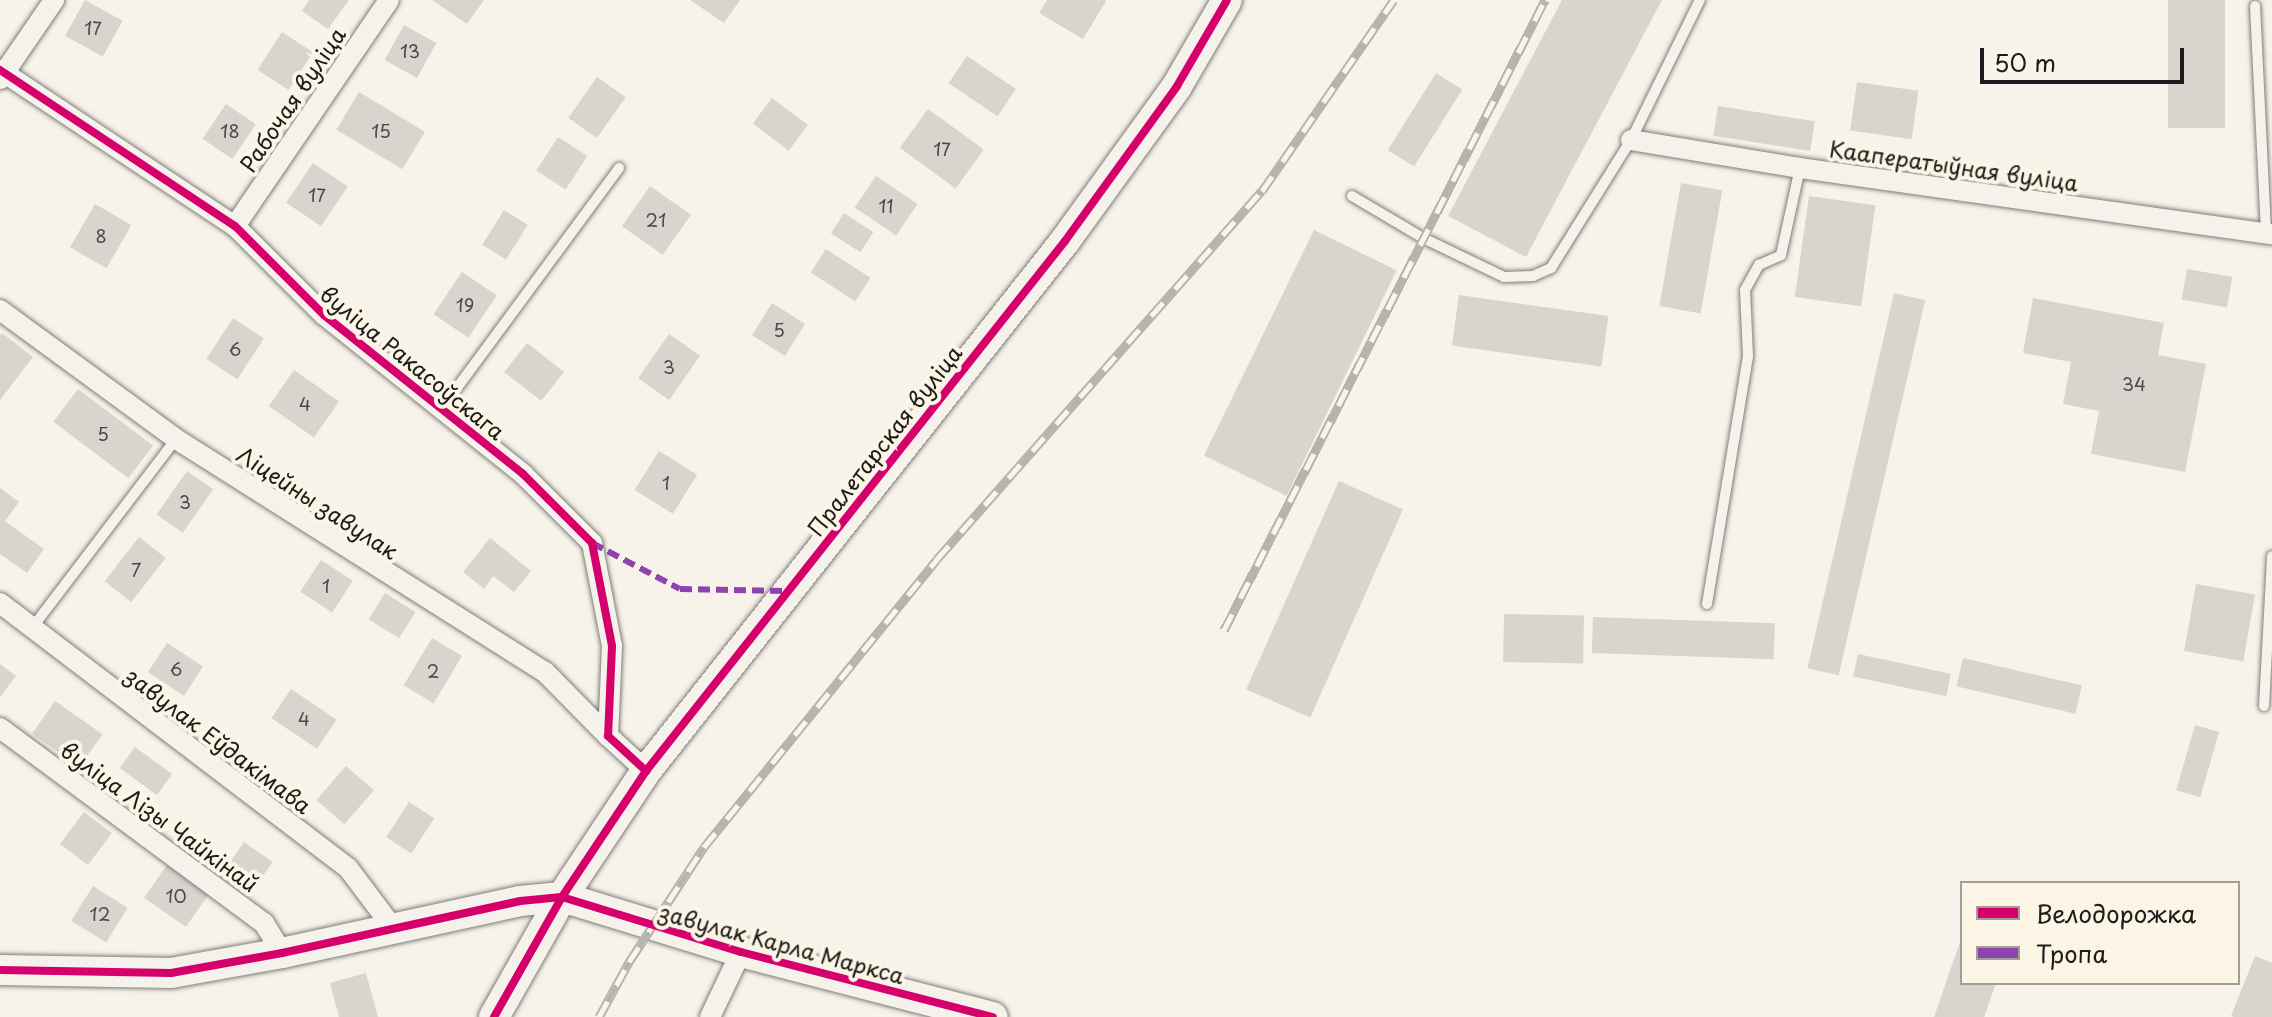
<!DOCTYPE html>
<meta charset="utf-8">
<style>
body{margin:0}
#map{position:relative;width:2272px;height:1017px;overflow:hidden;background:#f7f3ea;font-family:"Playpen Sans",sans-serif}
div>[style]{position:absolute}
.building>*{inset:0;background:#d8d5cf;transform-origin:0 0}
.roads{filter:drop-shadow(0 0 2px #7f7d79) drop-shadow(0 0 2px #7f7d79)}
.lane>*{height:10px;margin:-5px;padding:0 5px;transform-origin:5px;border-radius:5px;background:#f5f2ec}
.street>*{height:20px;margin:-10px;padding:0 10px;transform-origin:10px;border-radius:10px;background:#f5f2ec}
.secondary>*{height:30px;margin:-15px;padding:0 15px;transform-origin:15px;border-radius:15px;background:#f5f2ec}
.rail>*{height:9px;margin-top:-4.5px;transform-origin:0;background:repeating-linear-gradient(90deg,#fcf5e5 0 18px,#b6b4af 0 36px);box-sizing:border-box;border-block:2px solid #b6b4af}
.quiet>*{height:6px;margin-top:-3px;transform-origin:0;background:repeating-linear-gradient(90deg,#8e44ad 0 12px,transparent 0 18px)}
.cycleway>*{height:8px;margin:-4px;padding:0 4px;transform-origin:4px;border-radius:4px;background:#d6006c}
span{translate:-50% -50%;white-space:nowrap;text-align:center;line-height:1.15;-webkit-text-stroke:8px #fcf5e5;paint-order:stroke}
.number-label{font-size:18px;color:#4b4a49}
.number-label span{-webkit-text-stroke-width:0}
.street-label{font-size:22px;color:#1c1c1c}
.legend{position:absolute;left:1960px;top:881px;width:280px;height:104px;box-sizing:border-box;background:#fcf5e5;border:2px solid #a29e95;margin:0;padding:10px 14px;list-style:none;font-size:24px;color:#1c1c1c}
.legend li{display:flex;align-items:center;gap:16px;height:40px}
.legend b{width:40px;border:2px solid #a29e95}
.scale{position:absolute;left:1980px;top:48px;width:204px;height:36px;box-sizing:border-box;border:4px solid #1c1c1c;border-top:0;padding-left:10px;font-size:24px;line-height:28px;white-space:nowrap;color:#1c1c1c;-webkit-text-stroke:6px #fcf5e5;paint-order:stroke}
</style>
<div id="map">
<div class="building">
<div style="left:85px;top:0;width:43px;height:41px;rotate:29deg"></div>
<div style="clip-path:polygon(309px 0,349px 0,328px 29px,302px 11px)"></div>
<div style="clip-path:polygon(432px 0,484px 0,467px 24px)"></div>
<div style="clip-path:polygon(690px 0,740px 0,724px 23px)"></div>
<div style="clip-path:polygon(1047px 0,1105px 0,1106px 1px,1083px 39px,1039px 13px)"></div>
<div style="clip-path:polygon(1562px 0,1662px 0,1526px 257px,1448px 216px)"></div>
<div style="left:2168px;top:0;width:57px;height:128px"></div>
<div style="left:404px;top:25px;width:37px;height:40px;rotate:29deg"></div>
<div style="left:282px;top:32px;width:37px;height:45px;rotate:33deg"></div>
<div style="left:967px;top:56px;width:59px;height:33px;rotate:34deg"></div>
<div style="left:1436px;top:73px;width:31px;height:91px;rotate:32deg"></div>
<div style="left:597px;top:77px;width:35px;height:50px;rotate:35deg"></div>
<div style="left:1857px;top:82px;width:62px;height:49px;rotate:8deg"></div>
<div style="left:359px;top:92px;width:77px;height:44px;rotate:31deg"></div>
<div style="left:772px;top:98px;width:45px;height:32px;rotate:37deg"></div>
<div style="left:226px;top:104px;width:36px;height:42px;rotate:34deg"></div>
<div style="left:1718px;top:106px;width:98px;height:30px;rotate:9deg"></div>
<div style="left:928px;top:109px;width:69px;height:48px;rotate:36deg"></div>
<div style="left:558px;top:137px;width:35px;height:40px;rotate:33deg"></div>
<div style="left:313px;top:163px;width:42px;height:48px;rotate:34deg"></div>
<div style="left:876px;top:176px;width:50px;height:38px;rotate:34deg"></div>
<div style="left:1681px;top:183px;width:42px;height:125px;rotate:10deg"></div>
<div style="left:650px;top:186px;width:50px;height:49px;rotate:35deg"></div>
<div style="left:1809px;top:196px;width:67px;height:102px;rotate:8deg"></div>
<div style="left:95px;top:204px;width:42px;height:50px;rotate:30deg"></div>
<div style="left:504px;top:210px;width:28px;height:41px;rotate:32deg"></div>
<div style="left:844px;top:213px;width:35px;height:24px;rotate:33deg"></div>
<div style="left:1314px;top:230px;width:92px;height:251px;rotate:26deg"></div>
<div style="left:826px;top:249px;width:53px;height:28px;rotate:33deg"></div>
<div style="left:2187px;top:269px;width:46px;height:31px;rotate:10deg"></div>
<div style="left:462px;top:272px;width:42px;height:51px;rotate:34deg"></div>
<div style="left:1894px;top:293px;width:32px;height:385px;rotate:13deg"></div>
<div style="left:1459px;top:295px;width:151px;height:51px;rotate:8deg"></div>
<div style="clip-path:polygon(2033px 298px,2164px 323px,2158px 355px,2206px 364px,2185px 472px,2091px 454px,2099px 411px,2063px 404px,2071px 362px,2023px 353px)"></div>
<div style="left:772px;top:303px;width:39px;height:38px;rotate:32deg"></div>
<div style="left:233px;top:318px;width:37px;height:49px;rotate:33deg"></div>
<div style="clip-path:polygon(2px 333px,33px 357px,0 400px,0 335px)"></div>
<div style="left:669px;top:334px;width:38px;height:54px;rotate:35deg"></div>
<div style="left:527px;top:343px;width:47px;height:37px;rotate:38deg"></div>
<div style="left:294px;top:370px;width:55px;height:44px;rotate:35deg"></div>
<div style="left:78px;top:389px;width:94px;height:41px;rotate:37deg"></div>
<div style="left:659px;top:451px;width:45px;height:46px;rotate:32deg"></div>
<div style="left:187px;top:471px;width:32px;height:53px;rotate:35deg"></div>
<div style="left:1339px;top:481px;width:70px;height:228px;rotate:24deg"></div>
<div style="clip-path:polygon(0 488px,19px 502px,5px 521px,44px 549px,27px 573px,0 554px)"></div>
<div style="left:139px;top:537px;width:34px;height:56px;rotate:38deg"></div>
<div style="clip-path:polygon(490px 538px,531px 571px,514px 592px,493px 576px,484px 589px,463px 572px)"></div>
<div style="left:321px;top:560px;width:38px;height:38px;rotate:33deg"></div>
<div style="left:2196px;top:584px;width:60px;height:68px;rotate:10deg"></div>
<div style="left:385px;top:593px;width:36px;height:31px;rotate:32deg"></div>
<div style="left:1504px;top:614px;width:80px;height:48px;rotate:1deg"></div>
<div style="left:1593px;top:617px;width:182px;height:36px;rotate:2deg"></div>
<div style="left:432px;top:638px;width:35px;height:55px;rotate:31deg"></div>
<div style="left:167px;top:643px;width:43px;height:35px;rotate:33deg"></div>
<div style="left:1858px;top:654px;width:95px;height:23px;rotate:12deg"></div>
<div style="left:1963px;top:658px;width:122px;height:29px;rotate:13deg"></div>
<div style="clip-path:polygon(0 664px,16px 676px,0 697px)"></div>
<div style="left:291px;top:689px;width:55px;height:35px;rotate:34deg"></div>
<div style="left:55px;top:701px;width:58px;height:40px;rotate:35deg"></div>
<div style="left:2195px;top:725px;width:25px;height:68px;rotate:16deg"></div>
<div style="left:135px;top:747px;width:46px;height:26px;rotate:36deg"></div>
<div style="left:346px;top:766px;width:37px;height:45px;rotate:41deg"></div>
<div style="left:409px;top:802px;width:30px;height:42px;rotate:33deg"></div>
<div style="left:84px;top:812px;width:35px;height:40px;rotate:37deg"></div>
<div style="left:244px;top:842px;width:35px;height:42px;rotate:35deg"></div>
<div style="left:167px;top:865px;width:51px;height:40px;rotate:35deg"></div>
<div style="left:93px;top:886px;width:41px;height:41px;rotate:32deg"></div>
<div style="clip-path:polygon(1962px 936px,1962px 983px,1996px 983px,1984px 1017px,1934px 1017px)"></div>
<div style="clip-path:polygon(2255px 956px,2272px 963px,2272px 1017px,2234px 1017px,2231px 1016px)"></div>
<div style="clip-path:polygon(366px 973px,378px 1017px,339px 1017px,330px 983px)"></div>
</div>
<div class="roads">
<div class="lane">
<div style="left:2255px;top:6px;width:227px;rotate:87.2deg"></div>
<div style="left:1352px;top:196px;width:82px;rotate:30.6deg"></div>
<div style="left:1423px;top:238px;width:90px;rotate:25.7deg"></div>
<div style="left:1504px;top:277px;width:29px;rotate:-2deg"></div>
<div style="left:1533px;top:276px;width:20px;rotate:-24deg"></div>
<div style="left:1551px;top:268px;width:151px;rotate:-58deg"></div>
<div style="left:1631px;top:140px;width:156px;rotate:-63.8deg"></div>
<div style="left:440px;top:411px;width:302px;rotate:-53.6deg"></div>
<div style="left:1707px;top:604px;width:251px;rotate:-80.6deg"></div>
<div style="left:1748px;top:356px;width:66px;rotate:-92.6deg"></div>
<div style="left:1745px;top:290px;width:29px;rotate:-61deg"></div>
<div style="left:1759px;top:265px;width:24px;rotate:-24deg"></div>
<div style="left:1781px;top:255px;width:89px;rotate:-77.7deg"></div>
<div style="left:32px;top:628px;width:238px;rotate:-52.7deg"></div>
<div style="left:2264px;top:706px;width:150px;rotate:-86.9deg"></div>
</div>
<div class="street">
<div style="left:0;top:70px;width:282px;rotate:33.6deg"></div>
<div style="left:235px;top:226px;width:126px;rotate:45deg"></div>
<div style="left:324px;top:315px;width:255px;rotate:38.6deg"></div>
<div style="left:523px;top:474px;width:98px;rotate:45deg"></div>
<div style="left:592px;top:543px;width:105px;rotate:79deg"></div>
<div style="left:612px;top:646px;width:90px;rotate:92.5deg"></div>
<div style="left:608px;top:736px;width:52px;rotate:42.6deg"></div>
<div style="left:0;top:79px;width:96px;rotate:-55.6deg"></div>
<div style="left:1631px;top:140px;width:171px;rotate:9.4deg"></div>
<div style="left:1800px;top:168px;width:477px;rotate:8deg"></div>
<div style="left:235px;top:226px;width:273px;rotate:-55.7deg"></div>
<div style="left:0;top:310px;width:218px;rotate:36.2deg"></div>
<div style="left:176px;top:439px;width:436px;rotate:32.3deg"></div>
<div style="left:545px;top:672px;width:90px;rotate:45.5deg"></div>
<div style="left:0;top:603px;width:437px;rotate:37.3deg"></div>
<div style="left:348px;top:868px;width:76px;rotate:53deg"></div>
<div style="left:0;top:728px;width:328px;rotate:36.5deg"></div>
<div style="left:264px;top:923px;width:35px;rotate:59deg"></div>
<div style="left:710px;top:1017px;width:72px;rotate:-64.5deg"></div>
</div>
<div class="secondary">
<div style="left:0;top:970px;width:171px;rotate:1deg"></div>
<div style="left:171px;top:973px;width:113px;rotate:-10.2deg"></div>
<div style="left:282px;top:953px;width:244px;rotate:-12.3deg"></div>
<div style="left:520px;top:901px;width:42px;rotate:-5.4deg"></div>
<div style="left:562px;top:897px;width:187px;rotate:17.1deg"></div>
<div style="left:741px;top:952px;width:260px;rotate:14.5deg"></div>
<div style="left:494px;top:1017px;width:138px;rotate:-60.5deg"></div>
<div style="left:562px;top:897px;width:151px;rotate:-56.3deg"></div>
<div style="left:646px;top:771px;width:676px;rotate:-51.67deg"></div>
<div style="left:1065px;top:241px;width:191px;rotate:-54.1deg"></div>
<div style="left:1177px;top:86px;width:99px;rotate:-59.8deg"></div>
</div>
</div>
<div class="rail">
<div style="left:1224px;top:630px;width:707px;rotate:-63deg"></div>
<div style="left:599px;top:1017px;width:63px;rotate:-61.4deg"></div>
<div style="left:629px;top:962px;width:137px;rotate:-56.9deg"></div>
<div style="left:704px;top:847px;width:370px;rotate:-51deg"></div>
<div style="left:937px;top:559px;width:491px;rotate:-48.6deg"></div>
<div style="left:1262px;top:191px;width:232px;rotate:-55.4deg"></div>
</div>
<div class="quiet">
<div style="left:592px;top:543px;width:99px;rotate:27.6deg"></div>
<div style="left:680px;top:589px;width:106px;rotate:1.1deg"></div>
</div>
<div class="cycleway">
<div style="left:0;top:70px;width:282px;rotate:33.6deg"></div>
<div style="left:235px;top:226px;width:126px;rotate:45deg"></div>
<div style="left:324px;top:315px;width:255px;rotate:38.6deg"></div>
<div style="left:523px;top:474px;width:98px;rotate:45deg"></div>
<div style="left:592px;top:543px;width:105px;rotate:79deg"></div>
<div style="left:612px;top:646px;width:90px;rotate:92.5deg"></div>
<div style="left:608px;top:736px;width:52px;rotate:42.6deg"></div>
<div style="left:0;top:970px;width:171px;rotate:1deg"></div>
<div style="left:171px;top:973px;width:113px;rotate:-10.2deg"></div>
<div style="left:282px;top:953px;width:244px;rotate:-12.3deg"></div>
<div style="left:520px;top:901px;width:42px;rotate:-5.4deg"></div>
<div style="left:562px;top:897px;width:187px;rotate:17.1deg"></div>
<div style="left:741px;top:952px;width:260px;rotate:14.5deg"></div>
<div style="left:494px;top:1017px;width:138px;rotate:-60.5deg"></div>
<div style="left:562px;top:897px;width:151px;rotate:-56.3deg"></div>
<div style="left:646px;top:771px;width:676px;rotate:-51.67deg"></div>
<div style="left:1065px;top:241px;width:191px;rotate:-54.1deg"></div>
<div style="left:1177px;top:86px;width:99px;rotate:-59.8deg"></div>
</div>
<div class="number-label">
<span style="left:93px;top:28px">17</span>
<span style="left:410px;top:51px">13</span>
<span style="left:230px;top:131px">18</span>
<span style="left:381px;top:131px">15</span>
<span style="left:942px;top:149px">17</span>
<span style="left:317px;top:195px">17</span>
<span style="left:886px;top:206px">11</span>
<span style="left:656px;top:220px">21</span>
<span style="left:101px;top:236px">8</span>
<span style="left:465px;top:305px">19</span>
<span style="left:779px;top:330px">5</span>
<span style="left:235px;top:349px">6</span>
<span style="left:669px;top:367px">3</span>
<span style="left:2134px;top:384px">34</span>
<span style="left:305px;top:404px">4</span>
<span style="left:103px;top:434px">5</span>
<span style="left:666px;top:483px">1</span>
<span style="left:185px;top:502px">3</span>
<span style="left:136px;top:570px">7</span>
<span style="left:326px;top:586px">1</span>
<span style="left:176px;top:669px">6</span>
<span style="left:433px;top:671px">2</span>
<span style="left:304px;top:719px">4</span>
<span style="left:176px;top:896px">10</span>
<span style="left:100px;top:914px">12</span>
</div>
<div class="street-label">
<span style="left:292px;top:99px;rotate:-56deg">Рабочая вуліца</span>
<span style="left:1954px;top:165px;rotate:8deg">Кааператыўная вуліца</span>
<span style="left:413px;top:362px;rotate:39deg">вуліца Ракасоўскага</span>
<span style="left:884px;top:440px;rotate:-52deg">Пралетарская вуліца</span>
<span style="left:318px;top:502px;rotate:33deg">Ліцейны завулак</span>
<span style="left:219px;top:740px;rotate:37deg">завулак Еўдакімава</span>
<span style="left:160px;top:816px;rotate:36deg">вуліца Лізы Чайкінай</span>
<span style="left:782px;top:943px;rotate:15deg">завулак Карла Маркса</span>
</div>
<ul class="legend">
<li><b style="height:10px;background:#d6006c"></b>Велодорожка</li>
<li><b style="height:10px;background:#8e44ad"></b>Тропа</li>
</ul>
<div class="scale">50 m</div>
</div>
